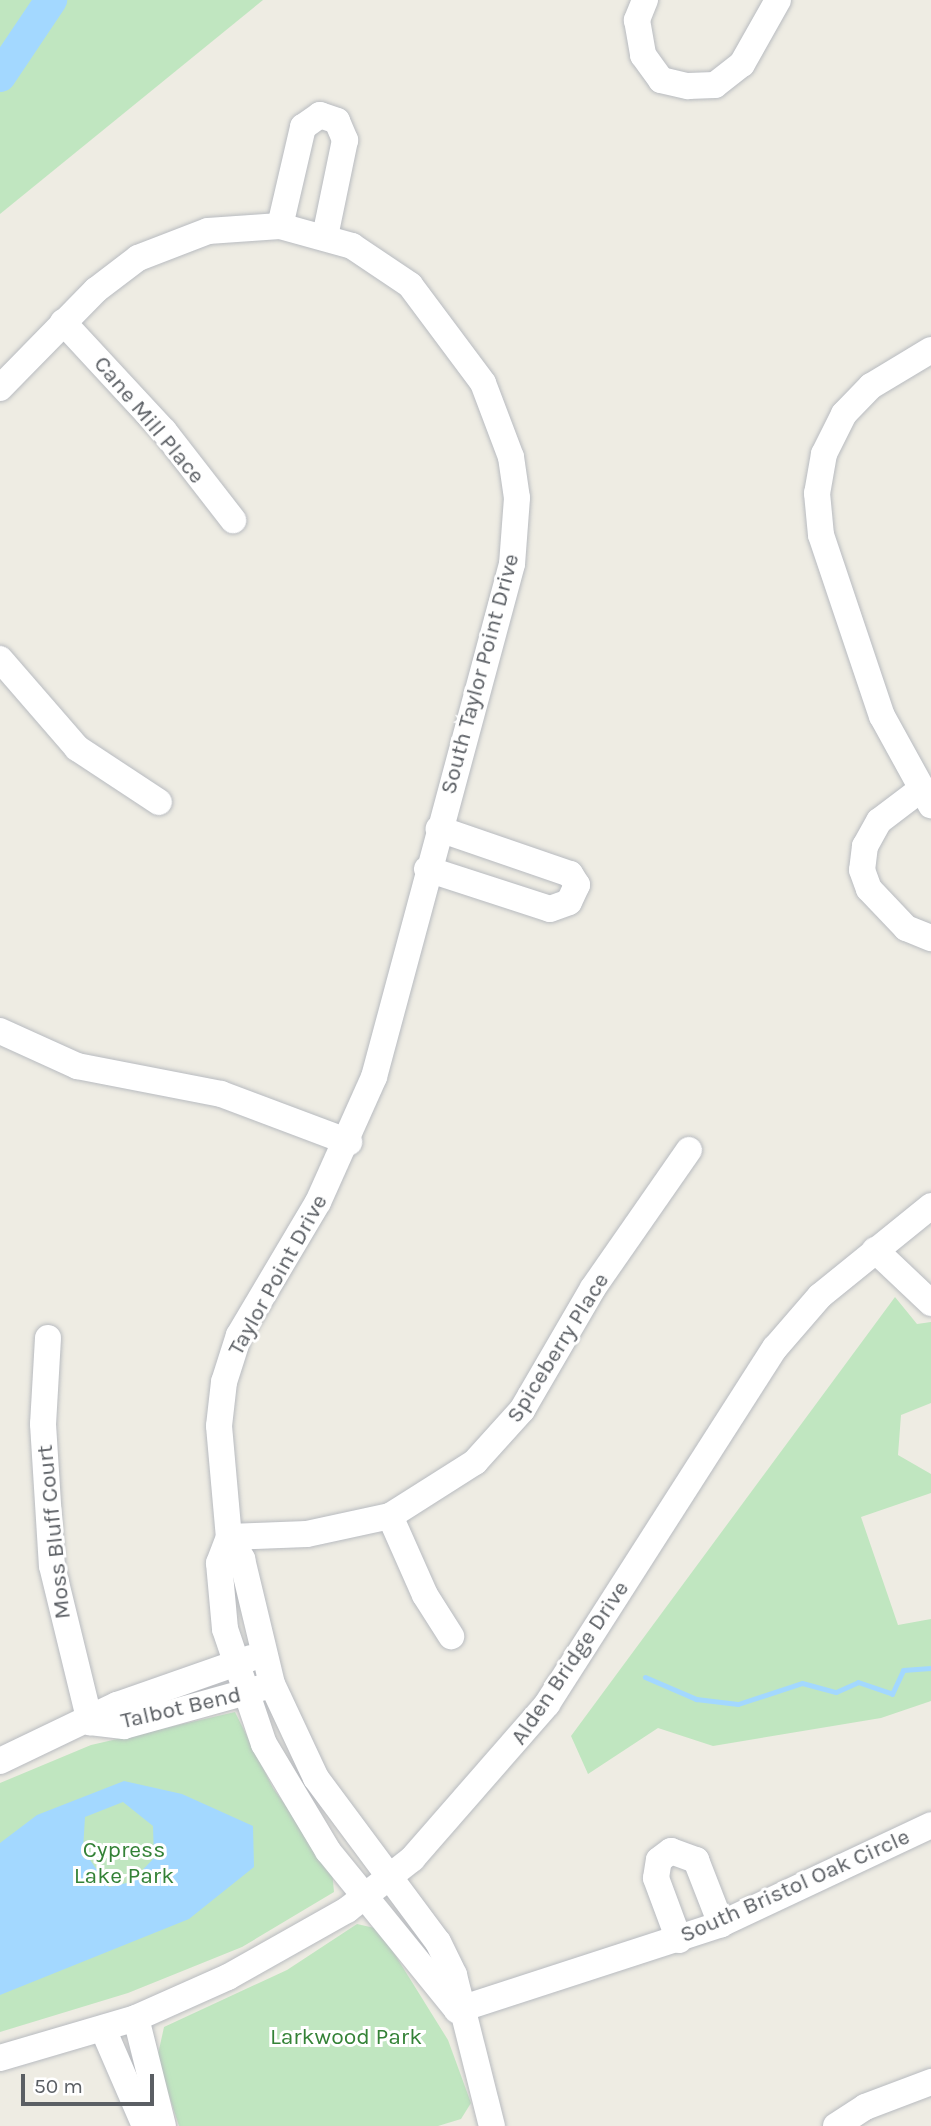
<!DOCTYPE html>
<style>
body{margin:0}
#map{position:relative;width:931px;height:2126px;overflow:hidden;background:#eeece3;font-family:Karla,sans-serif}
div>[style]{position:absolute}
.green>*{inset:0;background:#c0e6c0}
.water>*{inset:0;background:#a3d8ff}
.stream>*{height:5px;margin:-2.5px;padding:0 2.5px;transform-origin:2.5px;border-radius:2.5px;background:#a3d8ff}
.river>*{height:32px;margin:-16px;padding:0 16px;transform-origin:16px;border-radius:16px;background:#a3d8ff}
.roads{filter:drop-shadow(0 0 2px #b8bbc0) drop-shadow(0 0 2px #b8bbc0)}
.minor>*{height:26px;margin:-13px;padding:0 13px;transform-origin:13px;border-radius:13px;background:#fff}
span{translate:-50% -50%;white-space:nowrap;text-align:center;line-height:1.15;-webkit-text-stroke:6px #fff;paint-order:stroke}
.street-label{font-size:23px;color:#5b5f64}
.park-label{font-size:23px;color:#348237}
.scale{position:absolute;left:21px;top:2074px;width:133px;height:32px;box-sizing:border-box;border:4px solid #5b5f64;border-top:0;padding-left:9px;font-size:21px;line-height:24px;white-space:nowrap;color:#5b5f64;-webkit-text-stroke:5px #fff;paint-order:stroke}
</style>
<div id="map">
<div class="green">
<div style="clip-path:polygon(0 0,263px 0,0 214px)"></div>
<div style="clip-path:polygon(895px 1297px,917px 1324px,931px 1322px,931px 1403px,901px 1415px,898px 1455px,931px 1474px,931px 1493px,861px 1517px,898px 1625px,931px 1619px,931px 1701px,881px 1718px,713px 1746px,658px 1728px,588px 1774px,571px 1736px)"></div>
<div style="clip-path:polygon(235px 1712px,273px 1788px,332px 1870px,334px 1892px,242px 1947px,128px 1993px,0 2032px,0 1783px,91px 1745px)"></div>
<div style="clip-path:polygon(357px 1924px,379px 1929px,448px 2040px,471px 2103px,461px 2119px,438px 2126px,179px 2126px,157px 2059px,164px 2027px,287px 1970px)"></div>
</div>
<div class="water">
<div style="clip-path:polygon(evenodd,124px 1781px,182px 1794px,253px 1826px,254px 1867px,189px 1919px,0 1995px,0 1843px,37px 1815px,124px 1781px,123px 1802px,153px 1826px,154px 1858px,131px 1882px,109px 1887px,83px 1850px,85px 1817px,123px 1802px)"></div>
</div>
<div class="stream">
<div style="left:645px;top:1677px;width:56px;rotate:23.3deg"></div>
<div style="left:696px;top:1699px;width:42px;rotate:6.8deg"></div>
<div style="left:738px;top:1704px;width:67px;rotate:-18.2deg"></div>
<div style="left:802px;top:1683px;width:35px;rotate:15deg"></div>
<div style="left:836px;top:1692px;width:24px;rotate:-24deg"></div>
<div style="left:858px;top:1682px;width:36px;rotate:19deg"></div>
<div style="left:892px;top:1694px;width:26px;rotate:-65deg"></div>
<div style="left:903px;top:1670px;width:28px;rotate:-4deg"></div>
</div>
<div class="river">
<div style="left:0;top:76px;width:92px;rotate:-56.1deg"></div>
</div>
<div class="roads">
<div class="minor">
<div style="left:645px;top:0;width:22px;rotate:112deg"></div>
<div style="left:637px;top:20px;width:36px;rotate:80deg"></div>
<div style="left:643px;top:55px;width:31px;rotate:54deg"></div>
<div style="left:661px;top:80px;width:28px;rotate:13deg"></div>
<div style="left:688px;top:86px;width:27px;rotate:-2deg"></div>
<div style="left:715px;top:85px;width:34px;rotate:-38deg"></div>
<div style="left:742px;top:64px;width:73px;rotate:-60.6deg"></div>
<div style="left:280px;top:226px;width:102px;rotate:-76.9deg"></div>
<div style="left:303px;top:127px;width:21px;rotate:-35deg"></div>
<div style="left:320px;top:115px;width:18px;rotate:19deg"></div>
<div style="left:337px;top:121px;width:21px;rotate:67deg"></div>
<div style="left:345px;top:140px;width:99px;rotate:101.7deg"></div>
<div style="left:63px;top:322px;width:149px;rotate:47.2deg"></div>
<div style="left:164px;top:431px;width:113px;rotate:52.2deg"></div>
<div style="left:931px;top:350px;width:70px;rotate:149deg"></div>
<div style="left:871px;top:386px;width:39px;rotate:134deg"></div>
<div style="left:844px;top:414px;width:45px;rotate:116.6deg"></div>
<div style="left:824px;top:454px;width:40px;rotate:100deg"></div>
<div style="left:817px;top:493px;width:42px;rotate:84.6deg"></div>
<div style="left:821px;top:535px;width:191px;rotate:71.4deg"></div>
<div style="left:882px;top:716px;width:102px;rotate:61.2deg"></div>
<div style="left:0;top:388px;width:137px;rotate:-45.6deg"></div>
<div style="left:96px;top:290px;width:53px;rotate:-37.3deg"></div>
<div style="left:138px;top:258px;width:75px;rotate:-21.1deg"></div>
<div style="left:208px;top:231px;width:72px;rotate:-4deg"></div>
<div style="left:280px;top:226px;width:75px;rotate:15.5deg"></div>
<div style="left:352px;top:246px;width:70px;rotate:33.9deg"></div>
<div style="left:410px;top:285px;width:122px;rotate:53.3deg"></div>
<div style="left:483px;top:383px;width:79px;rotate:69.3deg"></div>
<div style="left:511px;top:457px;width:41px;rotate:81.7deg"></div>
<div style="left:517px;top:498px;width:66px;rotate:94.3deg"></div>
<div style="left:512px;top:564px;width:531px;rotate:105.06deg"></div>
<div style="left:374px;top:1077px;width:137px;rotate:114.1deg"></div>
<div style="left:318px;top:1202px;width:155px;rotate:120.7deg"></div>
<div style="left:239px;top:1335px;width:49px;rotate:107.7deg"></div>
<div style="left:224px;top:1382px;width:44px;rotate:96.5deg"></div>
<div style="left:219px;top:1426px;width:111px;rotate:84.9deg"></div>
<div style="left:229px;top:1537px;width:26px;rotate:59deg"></div>
<div style="left:242px;top:1559px;width:129px;rotate:76.5deg"></div>
<div style="left:272px;top:1684px;width:104px;rotate:64.9deg"></div>
<div style="left:316px;top:1778px;width:204px;rotate:53.4deg"></div>
<div style="left:438px;top:1942px;width:37px;rotate:64deg"></div>
<div style="left:454px;top:1975px;width:156px;rotate:75.9deg"></div>
<div style="left:0;top:659px;width:118px;rotate:49.1deg"></div>
<div style="left:77px;top:748px;width:98px;rotate:33.4deg"></div>
<div style="left:920px;top:790px;width:51px;rotate:142.9deg"></div>
<div style="left:879px;top:821px;width:29px;rotate:119deg"></div>
<div style="left:865px;top:846px;width:24px;rotate:97deg"></div>
<div style="left:862px;top:870px;width:20px;rotate:70deg"></div>
<div style="left:869px;top:889px;width:54px;rotate:46.5deg"></div>
<div style="left:906px;top:928px;width:27px;rotate:22deg"></div>
<div style="left:427px;top:869px;width:129px;rotate:18deg"></div>
<div style="left:550px;top:909px;width:20px;rotate:-20deg"></div>
<div style="left:569px;top:902px;width:19px;rotate:-65deg"></div>
<div style="left:577px;top:885px;width:13px;rotate:-122deg"></div>
<div style="left:570px;top:874px;width:139px;rotate:-161deg"></div>
<div style="left:0;top:1031px;width:85px;rotate:24.4deg"></div>
<div style="left:77px;top:1066px;width:147px;rotate:11deg"></div>
<div style="left:221px;top:1094px;width:137px;rotate:20.6deg"></div>
<div style="left:875px;top:1250px;width:77px;rotate:43.4deg"></div>
<div style="left:48px;top:1338px;width:86px;rotate:93.3deg"></div>
<div style="left:43px;top:1424px;width:142px;rotate:86.4deg"></div>
<div style="left:52px;top:1566px;width:161px;rotate:76.3deg"></div>
<div style="left:390px;top:1516px;width:86px;rotate:66.1deg"></div>
<div style="left:425px;top:1595px;width:49px;rotate:57.6deg"></div>
<div style="left:229px;top:1537px;width:78px;rotate:-2.2deg"></div>
<div style="left:307px;top:1534px;width:85px;rotate:-12.2deg"></div>
<div style="left:390px;top:1516px;width:101px;rotate:-32.4deg"></div>
<div style="left:475px;top:1462px;width:70px;rotate:-47.9deg"></div>
<div style="left:522px;top:1410px;width:141px;rotate:-59.8deg"></div>
<div style="left:593px;top:1288px;width:168px;rotate:-55.2deg"></div>
<div style="left:229px;top:1537px;width:28px;rotate:111deg"></div>
<div style="left:219px;top:1563px;width:66px;rotate:84.8deg"></div>
<div style="left:225px;top:1629px;width:121px;rotate:71.3deg"></div>
<div style="left:264px;top:1744px;width:125px;rotate:59.1deg"></div>
<div style="left:328px;top:1851px;width:205px;rotate:50.9deg"></div>
<div style="left:90px;top:1722px;width:34px;rotate:7deg"></div>
<div style="left:124px;top:1726px;width:142px;rotate:-15.5deg"></div>
<div style="left:0;top:1761px;width:130px;rotate:-25.6deg"></div>
<div style="left:117px;top:1705px;width:142px;rotate:-19.3deg"></div>
<div style="left:679px;top:1940px;width:66px;rotate:-110.4deg"></div>
<div style="left:656px;top:1878px;width:18px;rotate:-81deg"></div>
<div style="left:659px;top:1860px;width:15px;rotate:-37deg"></div>
<div style="left:671px;top:1851px;width:27px;rotate:20deg"></div>
<div style="left:696px;top:1860px;width:69px;rotate:68.7deg"></div>
<div style="left:457px;top:2010px;width:278px;rotate:-18deg"></div>
<div style="left:721px;top:1924px;width:232px;rotate:-25.2deg"></div>
<div style="left:136px;top:2018px;width:111px;rotate:76deg"></div>
<div style="left:103px;top:2029px;width:106px;rotate:66.6deg"></div>
<div style="left:0;top:2058px;width:142px;rotate:-16.4deg"></div>
<div style="left:136px;top:2018px;width:101px;rotate:-24deg"></div>
<div style="left:228px;top:1977px;width:137px;rotate:-29.4deg"></div>
<div style="left:347px;top:1910px;width:83px;rotate:-38.1deg"></div>
<div style="left:412px;top:1859px;width:206px;rotate:-48.9deg"></div>
<div style="left:547px;top:1704px;width:423px;rotate:-57.4deg"></div>
<div style="left:775px;top:1348px;width:69px;rotate:-49.1deg"></div>
<div style="left:820px;top:1296px;width:143px;rotate:-39deg"></div>
<div style="left:836px;top:2126px;width:35px;rotate:-33deg"></div>
<div style="left:865px;top:2107px;width:71px;rotate:-20.7deg"></div>
</div>
</div>
<div class="street-label">
<span style="left:149px;top:420px;rotate:50deg">Cane Mill Place</span>
<span style="left:480px;top:674px;rotate:-75deg">South Taylor Point Drive</span>
<span style="left:278px;top:1275px;rotate:-61deg">Taylor Point Drive</span>
<span style="left:558px;top:1348px;rotate:-58deg">Spiceberry Place</span>
<span style="left:54px;top:1532px;rotate:-96deg">Moss Bluff Court</span>
<span style="left:570px;top:1663px;rotate:-56deg">Alden Bridge Drive</span>
<span style="left:181px;top:1708px;rotate:-13deg">Talbot Bend</span>
<span style="left:795px;top:1886px;rotate:-24deg">South Bristol Oak Circle</span>
</div>
<div class="park-label">
<span style="left:124px;top:1863px">Cypress<br>Lake Park</span>
<span style="left:346px;top:2037px">Larkwood Park</span>
</div>
<div class="scale">50 m</div>
</div>
